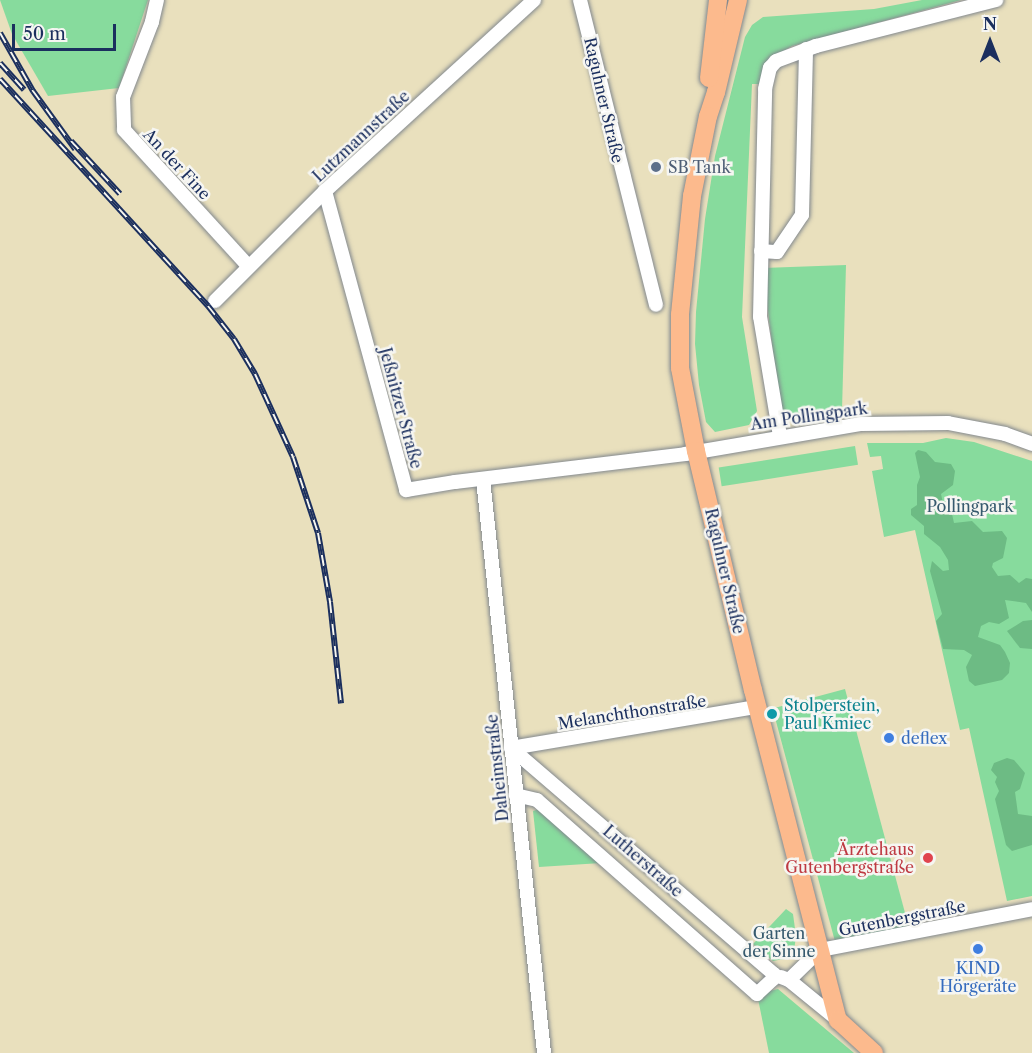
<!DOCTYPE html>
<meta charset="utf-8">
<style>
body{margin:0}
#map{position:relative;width:1032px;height:1053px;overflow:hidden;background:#e9e0bd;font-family:"Libre Caslon Text",serif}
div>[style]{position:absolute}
.green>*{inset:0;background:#87db9d;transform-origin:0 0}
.forest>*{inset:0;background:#6dbb84}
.roads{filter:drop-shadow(0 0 2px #82888e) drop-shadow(0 0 2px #82888e)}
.minor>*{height:14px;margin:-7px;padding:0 7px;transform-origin:7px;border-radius:7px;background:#fff}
.major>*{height:18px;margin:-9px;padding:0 9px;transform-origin:9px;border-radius:9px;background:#fcba8d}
.rail>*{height:6px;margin-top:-3px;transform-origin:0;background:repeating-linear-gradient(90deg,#f6f6f2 0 11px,#1b2f5e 0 22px);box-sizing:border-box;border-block:2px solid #1b2f5e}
.dots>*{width:16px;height:16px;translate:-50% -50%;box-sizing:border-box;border:3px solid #f6f6f2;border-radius:50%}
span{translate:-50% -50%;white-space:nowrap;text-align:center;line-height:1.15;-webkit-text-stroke:5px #f6f6f2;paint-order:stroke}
.street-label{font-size:16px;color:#1b2f5e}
.service-label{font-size:16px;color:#4e5e75}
.left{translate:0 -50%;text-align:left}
.park-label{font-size:16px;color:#365a6e}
.culture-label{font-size:16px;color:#0d838f}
.shop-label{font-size:16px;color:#366cbe}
.health-label{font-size:16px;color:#be3a42}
.right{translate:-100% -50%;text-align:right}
.north{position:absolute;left:960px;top:12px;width:60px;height:60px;-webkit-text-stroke:4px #f6f6f2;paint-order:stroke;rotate:0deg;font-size:16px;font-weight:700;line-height:24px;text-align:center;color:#1b2f5e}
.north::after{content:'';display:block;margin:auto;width:21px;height:27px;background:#1b2f5e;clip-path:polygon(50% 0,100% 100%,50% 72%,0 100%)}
.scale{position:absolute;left:12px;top:24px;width:104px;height:27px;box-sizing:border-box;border:3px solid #1b2f5e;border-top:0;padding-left:8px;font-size:18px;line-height:21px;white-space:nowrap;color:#1b2f5e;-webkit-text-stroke:4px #f6f6f2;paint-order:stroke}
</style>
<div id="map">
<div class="green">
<div style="clip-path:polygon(0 0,148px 0,119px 88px,48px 96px,12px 34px)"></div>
<div style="clip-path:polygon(922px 0,961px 0,792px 46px,770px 59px,760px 84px,752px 84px,742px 317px,757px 411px,749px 425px,715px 432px,706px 422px,699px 385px,695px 344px,696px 312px,705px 219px,715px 156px,745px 37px,752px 25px,763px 17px,874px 9px)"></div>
<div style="clip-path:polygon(846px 265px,842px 410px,811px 416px,780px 413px,763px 268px)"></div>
<div style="clip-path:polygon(946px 438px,974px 442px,1032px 461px,1032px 896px,1007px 901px,969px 728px,960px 730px,915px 530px,884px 537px,872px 471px,883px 469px,881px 456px,870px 457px,867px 443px,923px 443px)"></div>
<div style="left:855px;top:446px;width:19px;height:138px;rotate:81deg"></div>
<div style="left:845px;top:689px;width:246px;height:75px;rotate:75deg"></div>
<div style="clip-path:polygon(539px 809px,601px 863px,539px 867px,533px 811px)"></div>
<div style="clip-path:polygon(786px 909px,793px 914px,796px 936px,794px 951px,789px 958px,773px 961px,753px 944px)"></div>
<div style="clip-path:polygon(778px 989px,854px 1053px,769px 1053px,757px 994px)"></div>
</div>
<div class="forest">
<div style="clip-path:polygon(918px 450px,926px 452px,935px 462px,951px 464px,955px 471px,953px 485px,941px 494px,945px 512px,952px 514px,954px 523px,972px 521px,983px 532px,1002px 531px,1007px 538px,1003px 558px,993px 563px,992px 567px,998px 576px,1010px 575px,1019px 583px,1026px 578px,1032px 579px,1032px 612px,1026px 603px,1005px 600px,1009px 618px,999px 624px,989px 622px,981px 626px,978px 637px,1000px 645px,1005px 652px,1010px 663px,1009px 673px,1002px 680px,975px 686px,969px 681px,966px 667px,972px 655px,964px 650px,943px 649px,936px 621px,942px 614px,930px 571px,932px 561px,943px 571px,949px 570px,948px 560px,940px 547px,924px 534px,924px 526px,911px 515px,911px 509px,917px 505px,917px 485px,920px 477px,915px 453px)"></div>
<div style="clip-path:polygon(1032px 620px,1032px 649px,1020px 648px,1007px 631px,1023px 621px)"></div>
<div style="clip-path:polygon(1007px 758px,1014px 760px,1025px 773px,1020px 789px,1015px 792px,1018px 814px,1032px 816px,1032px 845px,1012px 851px,1006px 845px,995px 799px,999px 791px,995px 782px,997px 777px,991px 770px,994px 763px)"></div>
</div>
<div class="roads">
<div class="minor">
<div style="left:157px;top:0;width:23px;rotate:103deg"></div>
<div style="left:152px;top:22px;width:80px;rotate:111.1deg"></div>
<div style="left:123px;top:97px;width:33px;rotate:88deg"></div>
<div style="left:124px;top:130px;width:185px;rotate:47.6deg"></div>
<div style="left:580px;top:0;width:314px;rotate:76deg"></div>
<div style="left:325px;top:191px;width:310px;rotate:74.8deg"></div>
<div style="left:406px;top:490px;width:50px;rotate:-9.3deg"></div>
<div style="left:455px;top:482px;width:232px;rotate:-6.9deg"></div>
<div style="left:685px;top:454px;width:179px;rotate:-9.7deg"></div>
<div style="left:861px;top:424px;width:87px;rotate:-0.7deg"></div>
<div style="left:948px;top:423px;width:58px;rotate:10.9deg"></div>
<div style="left:1005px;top:434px;width:29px;rotate:20deg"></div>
<div style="left:761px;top:251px;width:16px;rotate:4deg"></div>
<div style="left:777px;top:252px;width:45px;rotate:-56deg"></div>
<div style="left:802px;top:215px;width:166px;rotate:-88.6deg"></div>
<div style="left:215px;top:301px;width:156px;rotate:-45deg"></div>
<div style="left:325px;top:191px;width:283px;rotate:-42.4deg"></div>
<div style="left:780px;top:436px;width:121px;rotate:-99.5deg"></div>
<div style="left:760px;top:317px;width:228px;rotate:-88.7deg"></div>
<div style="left:765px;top:89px;width:22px;rotate:-77deg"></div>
<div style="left:770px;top:68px;width:9px;rotate:-49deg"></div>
<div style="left:776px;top:61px;width:43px;rotate:-20.6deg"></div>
<div style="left:816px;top:46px;width:186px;rotate:-14.3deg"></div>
<div style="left:483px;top:479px;width:577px;rotate:83.93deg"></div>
<div style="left:511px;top:748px;width:347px;rotate:40.7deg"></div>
<div style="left:774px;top:974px;width:5px;rotate:101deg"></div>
<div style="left:773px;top:979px;width:22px;rotate:137deg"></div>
<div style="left:757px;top:994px;width:293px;rotate:-138.6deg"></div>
<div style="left:537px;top:800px;width:22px;rotate:-167deg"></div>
<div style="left:511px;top:748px;width:249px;rotate:-9.5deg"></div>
<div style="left:781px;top:977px;width:9px;rotate:21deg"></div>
<div style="left:789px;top:980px;width:63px;rotate:39.2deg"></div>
<div style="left:789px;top:980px;width:43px;rotate:-44.1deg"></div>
<div style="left:820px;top:950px;width:216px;rotate:-10.9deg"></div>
</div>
<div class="major">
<div style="left:738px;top:0;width:95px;rotate:103.4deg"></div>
<div style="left:716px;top:92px;width:25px;rotate:108deg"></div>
<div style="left:708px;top:116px;width:82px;rotate:101.3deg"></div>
<div style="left:692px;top:196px;width:120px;rotate:95.8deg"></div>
<div style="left:680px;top:315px;width:53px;rotate:90deg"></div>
<div style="left:680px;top:368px;width:85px;rotate:79.1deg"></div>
<div style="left:696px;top:451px;width:246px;rotate:76.6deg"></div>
<div style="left:753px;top:690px;width:341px;rotate:75.6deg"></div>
<div style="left:838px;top:1020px;width:49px;rotate:42.5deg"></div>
<div style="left:709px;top:78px;width:79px;rotate:-83.4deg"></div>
</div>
</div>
<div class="rail">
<div style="left:0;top:33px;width:67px;rotate:60.4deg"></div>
<div style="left:33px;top:91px;width:72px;rotate:54.1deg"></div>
<div style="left:0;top:63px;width:36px;rotate:48deg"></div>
<div style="left:0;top:79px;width:308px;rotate:47.5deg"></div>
<div style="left:208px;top:306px;width:42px;rotate:51.8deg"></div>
<div style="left:234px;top:339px;width:41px;rotate:59deg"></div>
<div style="left:255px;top:374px;width:91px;rotate:65.4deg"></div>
<div style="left:293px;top:457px;width:80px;rotate:71.8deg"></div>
<div style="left:318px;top:533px;width:70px;rotate:80.1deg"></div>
<div style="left:330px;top:602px;width:102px;rotate:83.8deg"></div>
<div style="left:71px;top:141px;width:72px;rotate:47.2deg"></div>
</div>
<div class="dots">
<div style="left:656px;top:167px;background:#5c6f8a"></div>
<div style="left:772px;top:714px;background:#0f9aa8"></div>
<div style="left:889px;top:738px;background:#3f7fe0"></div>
<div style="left:928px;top:858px;background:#e0444e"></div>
<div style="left:978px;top:949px;background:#3f7fe0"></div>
</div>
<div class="street-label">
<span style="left:604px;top:100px;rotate:77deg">Raguhner Straße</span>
<span style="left:361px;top:136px;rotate:-43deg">Lutzmannstraße</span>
<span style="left:177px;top:164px;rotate:47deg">An der Fine</span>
<span style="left:401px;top:408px;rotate:75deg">Jeßnitzer Straße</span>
<span style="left:809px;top:416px;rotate:-8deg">Am Pollingpark</span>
<span style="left:725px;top:571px;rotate:77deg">Raguhner Straße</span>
<span style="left:632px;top:712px;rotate:-9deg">Melanchthonstraße</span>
<span style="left:497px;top:768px;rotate:-96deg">Daheimstraße</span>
<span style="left:643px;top:861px;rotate:41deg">Lutherstraße</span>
<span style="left:902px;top:918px;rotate:-11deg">Gutenbergstraße</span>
</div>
<div class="service-label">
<span class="left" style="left:668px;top:167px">SB Tank</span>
</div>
<div class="park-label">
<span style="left:970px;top:506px">Pollingpark</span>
<span style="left:779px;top:942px">Garten<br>der Sinne</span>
</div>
<div class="culture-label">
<span class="left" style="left:784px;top:714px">Stolperstein,<br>Paul Kmiec</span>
</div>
<div class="shop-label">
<span class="left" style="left:901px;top:738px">deflex</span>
<span style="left:978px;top:977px">KIND<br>Hörgeräte</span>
</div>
<div class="health-label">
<span class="right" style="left:914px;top:858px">Ärztehaus<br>Gutenbergstraße</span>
</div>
<div class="north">N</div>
<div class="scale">50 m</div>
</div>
